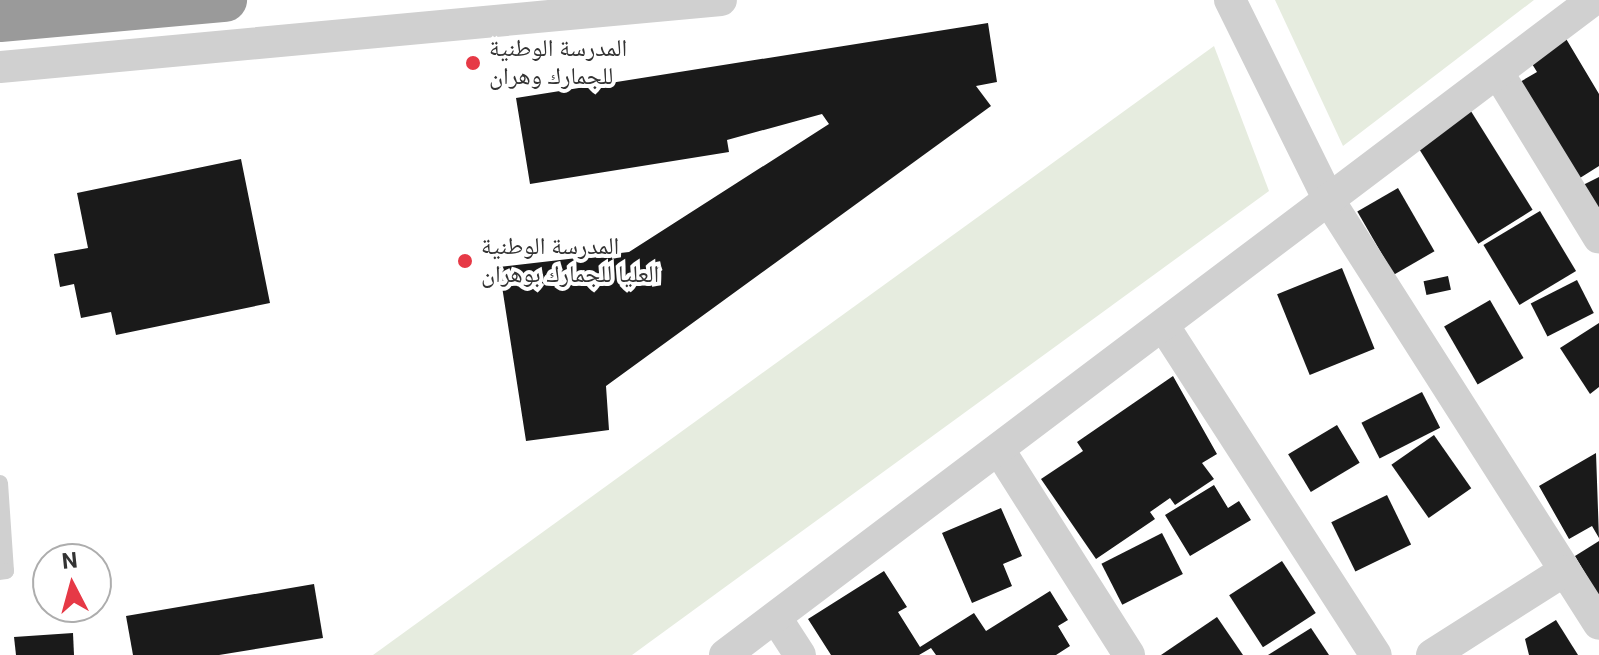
<!DOCTYPE html>
<meta charset="utf-8">
<style>
body{margin:0}
#map{position:relative;width:1599px;height:655px;overflow:hidden;background:#fff;font-family:Roboto,"Noto Naskh Arabic",sans-serif}
div>[style]{position:absolute}
.green>*{inset:0;background:#e6ecdf}
.building>*{inset:0;background:#1a1a1a;transform-origin:0 0}
.lane>*{height:16px;margin:-8px;padding:0 8px;transform-origin:8px;border-radius:8px;background:#d0d0d0}
.street>*{height:32px;margin:-16px;padding:0 16px;transform-origin:16px;border-radius:16px;background:#d0d0d0}
.highway>*{height:44px;margin:-22px;padding:0 22px;transform-origin:22px;border-radius:22px;background:#9a9a9a}
.dots>*{width:22px;height:22px;translate:-50% -50%;box-sizing:border-box;border:4px solid #fff;border-radius:50%}
span{translate:-50% -50%;white-space:nowrap;text-align:center;line-height:1.15;-webkit-text-stroke:8px #fff;paint-order:stroke}
.poi-label{font-size:24px;color:#333}
.left{translate:0 -50%;text-align:left}
.north{position:absolute;left:32px;top:543px;width:80px;height:80px;box-sizing:border-box;background:#fff;border:2px solid #adadad;border-radius:50%;rotate:354deg;font-size:22px;font-weight:700;line-height:32px;text-align:center;color:#333}
.north::after{content:'';display:block;margin:auto;width:28px;height:36px;background:#e63946;clip-path:polygon(50% 0,100% 100%,50% 72%,0 100%)}
</style>
<div id="map">
<div class="green">
<div style="clip-path:polygon(1275px 0,1534px 0,1343px 146px)"></div>
<div style="clip-path:polygon(1214px 46px,1269px 191px,632px 655px,373px 655px)"></div>
</div>
<div class="building">
<div style="clip-path:polygon(988px 23px,997px 82px,976px 86px,991px 106px,606px 386px,609px 430px,526px 441px,499px 267px,629px 252px,829px 124px,822px 114px,727px 140px,729px 152px,530px 184px,516px 98px)"></div>
<div style="clip-path:polygon(1565px 37px,1599px 94px,1599px 166px,1572px 183px,1513px 86px,1537px 72px,1529px 59px)"></div>
<div style="left:1469px;top:108px;width:120px;height:64px;rotate:58deg"></div>
<div style="clip-path:polygon(241px 159px,270px 303px,116px 335px,111px 312px,81px 318px,74px 284px,60px 287px,54px 254px,88px 248px,77px 193px)"></div>
<div style="clip-path:polygon(1599px 177px,1599px 224px,1581px 186px)"></div>
<div style="left:1398px;top:188px;width:73px;height:47px;rotate:60deg"></div>
<div style="left:1540px;top:211px;width:70px;height:66px;rotate:59deg"></div>
<div style="left:1342px;top:268px;width:87px;height:70px;rotate:68deg"></div>
<div style="left:1448px;top:276px;width:14px;height:25px;rotate:78deg"></div>
<div style="left:1577px;top:280px;width:37px;height:52px;rotate:63deg"></div>
<div style="left:1490px;top:300px;width:67px;height:53px;rotate:60deg"></div>
<div style="clip-path:polygon(1599px 323px,1599px 387px,1590px 394px,1560px 348px)"></div>
<div style="clip-path:polygon(1173px 376px,1217px 454px,1202px 463px,1214px 479px,1175px 505px,1170px 498px,1150px 512px,1155px 519px,1096px 559px,1041px 479px,1083px 451px,1077px 442px)"></div>
<div style="left:1422px;top:392px;width:40px;height:68px;rotate:63deg"></div>
<div style="left:1337px;top:425px;width:44px;height:57px;rotate:59deg"></div>
<div style="left:1434px;top:435px;width:65px;height:52px;rotate:55deg"></div>
<div style="clip-path:polygon(1596px 453px,1599px 538px,1592px 526px,1569px 539px,1539px 486px)"></div>
<div style="clip-path:polygon(1214px 485px,1228px 508px,1239px 501px,1251px 520px,1190px 556px,1165px 515px)"></div>
<div style="left:1387px;top:495px;width:55px;height:62px;rotate:64deg"></div>
<div style="clip-path:polygon(1001px 508px,1022px 556px,1003px 564px,1012px 586px,972px 603px,942px 533px)"></div>
<div style="left:1162px;top:533px;width:46px;height:68px;rotate:63deg"></div>
<div style="clip-path:polygon(1599px 541px,1599px 597px,1575px 556px)"></div>
<div style="left:1282px;top:561px;width:62px;height:63px;rotate:57deg"></div>
<div style="clip-path:polygon(884px 571px,907px 607px,898px 612px,920px 647px,974px 613px,986px 631px,1050px 591px,1068px 620px,1058px 626px,1070px 646px,1056px 655px,936px 655px,931px 648px,919px 655px,831px 655px,808px 619px)"></div>
<div style="clip-path:polygon(314px 584px,323px 638px,219px 655px,133px 655px,126px 616px)"></div>
<div style="clip-path:polygon(1217px 617px,1243px 655px,1161px 655px)"></div>
<div style="clip-path:polygon(1556px 620px,1578px 655px,1529px 655px,1525px 639px)"></div>
<div style="clip-path:polygon(1311px 628px,1329px 655px,1268px 655px)"></div>
<div style="clip-path:polygon(73px 633px,74px 655px,16px 655px,14px 637px)"></div>
</div>
<div class="lane">
<div style="left:0;top:483px;width:88px;rotate:86.1deg"></div>
<div style="left:6px;top:571px;width:6px;rotate:171deg"></div>
</div>
<div class="street">
<div style="left:1230px;top:0;width:225px;rotate:63.7deg"></div>
<div style="left:1330px;top:202px;width:500px;rotate:57.48deg"></div>
<div style="left:0;top:67px;width:724px;rotate:-5.31deg"></div>
<div style="left:1498px;top:73px;width:193px;rotate:58.5deg"></div>
<div style="left:1165px;top:328px;width:389px;rotate:57.2deg"></div>
<div style="left:1001px;top:453px;width:239px;rotate:57.6deg"></div>
<div style="left:776px;top:618px;width:44px;rotate:57deg"></div>
<div style="left:725px;top:655px;width:1087px;rotate:-37.04deg"></div>
<div style="left:1432px;top:655px;width:156px;rotate:-32.5deg"></div>
</div>
<div class="highway">
<div style="left:0;top:20px;width:226px;rotate:-5.1deg"></div>
</div>
<div class="dots">
<div style="left:473px;top:63px;background:#e63946"></div>
<div style="left:465px;top:261px;background:#e63946"></div>
</div>
<div class="poi-label">
<span class="left" style="left:489px;top:63px">المدرسة الوطنية<br>للجمارك وهران</span>
<span class="left" style="left:481px;top:261px">المدرسة الوطنية<br>العليا للجمارك بوهران</span>
</div>
<div class="north">N</div>
</div>
